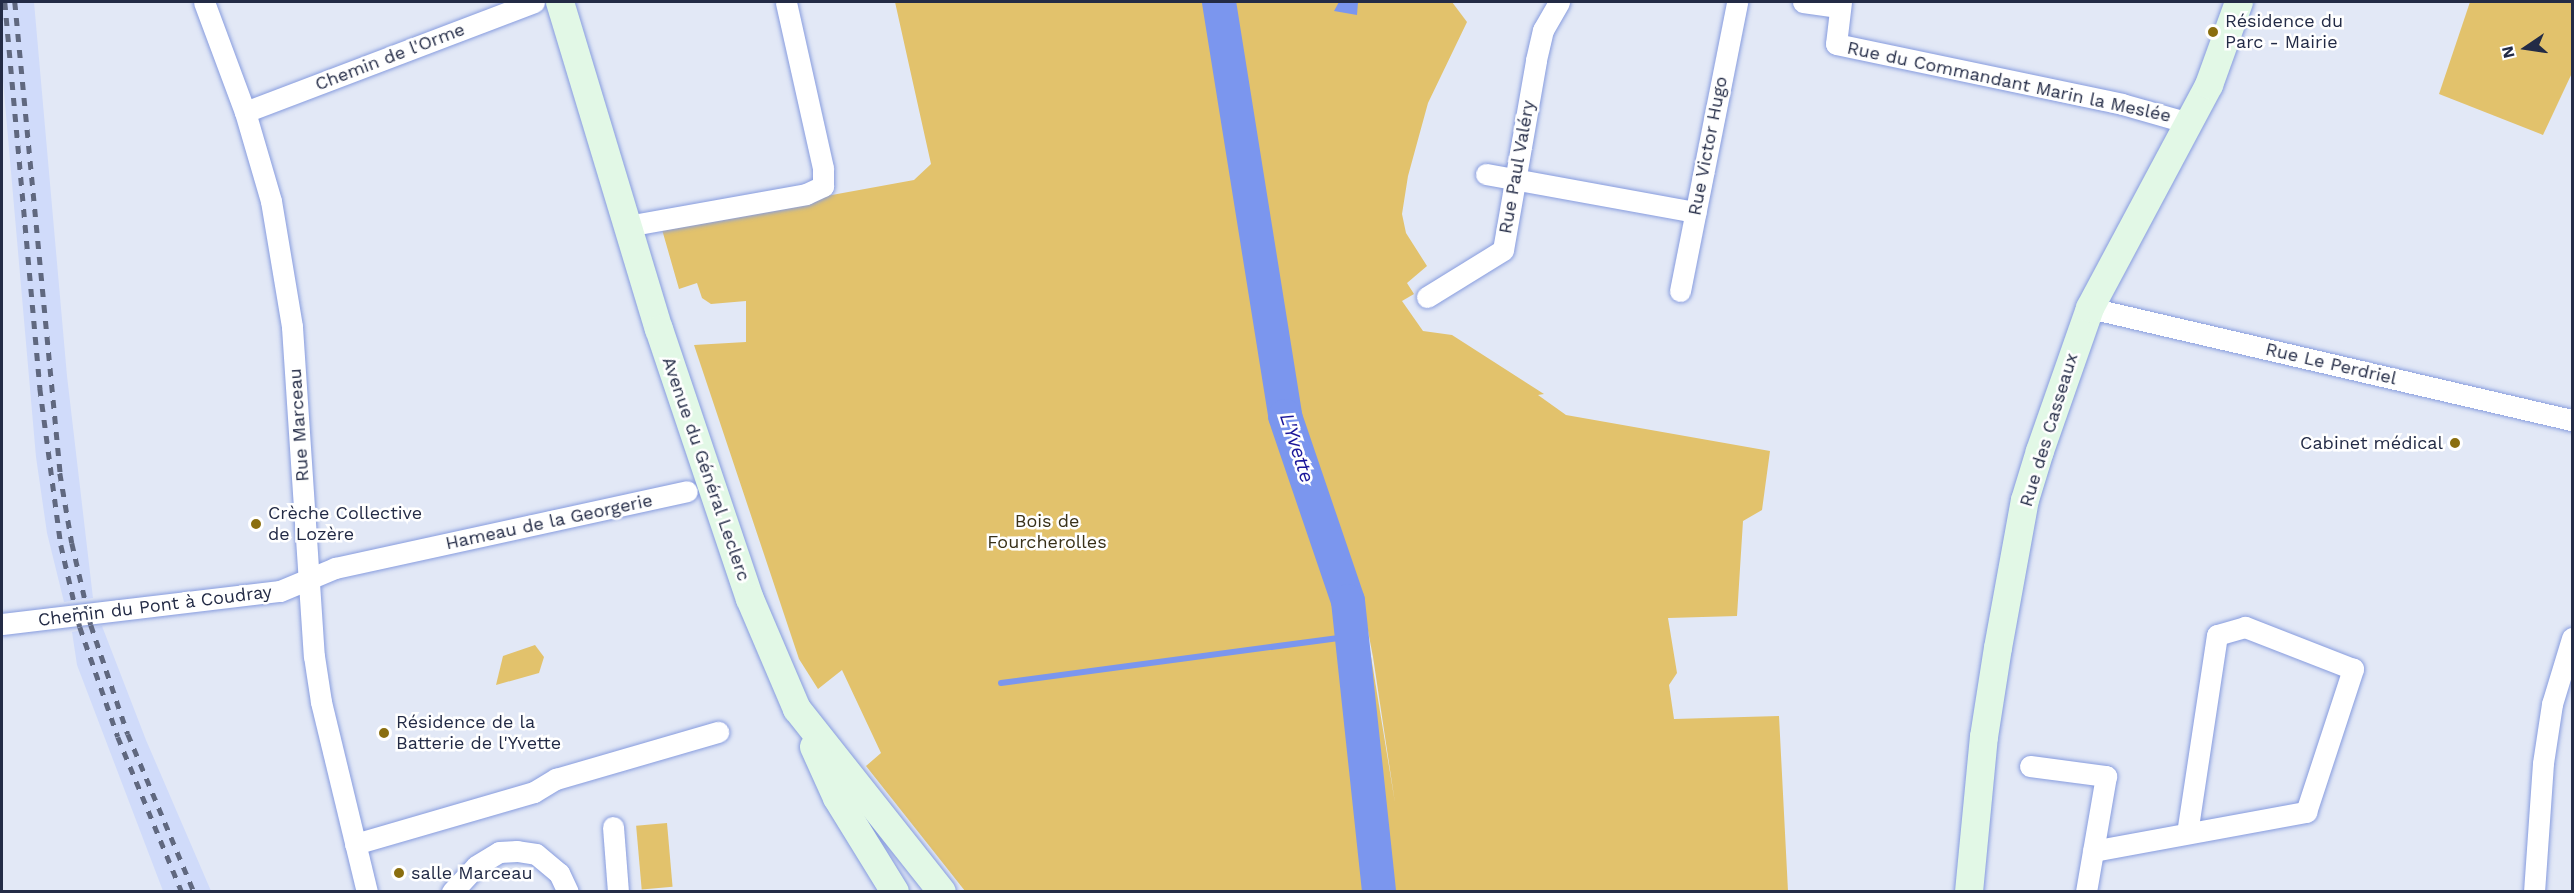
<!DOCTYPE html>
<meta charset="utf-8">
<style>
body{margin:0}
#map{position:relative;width:2574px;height:893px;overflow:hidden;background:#e2e8f6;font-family:"Work Sans",sans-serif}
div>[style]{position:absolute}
.built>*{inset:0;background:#d0dbfa}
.green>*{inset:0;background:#e2c26c;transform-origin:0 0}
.water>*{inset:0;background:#7b96ee}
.stream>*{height:6px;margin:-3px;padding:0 3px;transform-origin:3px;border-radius:3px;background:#7b96ee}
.river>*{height:34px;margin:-17px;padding:0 17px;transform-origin:17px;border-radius:17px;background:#7b96ee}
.roads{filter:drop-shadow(0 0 2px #879cde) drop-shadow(0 0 2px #879cde)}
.street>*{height:21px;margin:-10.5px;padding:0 10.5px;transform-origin:10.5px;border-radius:10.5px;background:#fff}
.secondary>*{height:28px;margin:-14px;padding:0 14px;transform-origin:14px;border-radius:14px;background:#e2f8e6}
.rail>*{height:4.5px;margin-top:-2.25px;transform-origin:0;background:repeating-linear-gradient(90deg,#60687f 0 8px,transparent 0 16px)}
.dots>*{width:16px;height:16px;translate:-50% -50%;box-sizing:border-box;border:3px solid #fff;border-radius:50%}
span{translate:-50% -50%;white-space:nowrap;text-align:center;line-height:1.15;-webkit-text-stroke:5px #fff;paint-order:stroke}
.poi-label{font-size:18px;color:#232b46}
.left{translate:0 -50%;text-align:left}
.right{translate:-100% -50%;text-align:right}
.street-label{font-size:18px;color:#232b46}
.park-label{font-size:18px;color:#393119}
.water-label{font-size:20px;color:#1b179a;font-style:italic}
.frame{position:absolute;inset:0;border:3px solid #232b46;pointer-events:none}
.north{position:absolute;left:2496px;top:18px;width:60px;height:60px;-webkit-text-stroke:4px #fff;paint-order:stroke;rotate:257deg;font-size:16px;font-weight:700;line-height:24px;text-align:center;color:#232b46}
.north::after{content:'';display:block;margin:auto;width:21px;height:27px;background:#232b46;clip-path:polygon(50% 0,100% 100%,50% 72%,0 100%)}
</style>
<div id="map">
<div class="built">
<div style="clip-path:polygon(2px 2px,34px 2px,67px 376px,93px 598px,64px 602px,47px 533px,36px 457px,2px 69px)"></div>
<div style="clip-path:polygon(102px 626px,146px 740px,211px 891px,163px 891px,77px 665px,72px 632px)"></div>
</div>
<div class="green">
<div style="clip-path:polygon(evenodd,895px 2px,1452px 2px,1467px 22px,1428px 103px,1408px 176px,1402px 214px,1406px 233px,1427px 266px,1407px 283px,1414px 294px,1402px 301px,1423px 331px,1452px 335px,1544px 394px,1538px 395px,1566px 415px,1770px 451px,1762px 510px,1743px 521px,1737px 616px,1668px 618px,1677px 673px,1669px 685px,1674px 719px,1779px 716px,1788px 891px,965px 891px,866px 766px,881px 753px,842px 670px,818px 689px,799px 659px,694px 345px,746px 342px,746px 301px,711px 304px,702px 298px,697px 283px,679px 289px,661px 226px,914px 180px,931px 164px,895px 2px,1360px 589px,1373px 657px,1395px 803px,1360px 589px)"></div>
<div style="clip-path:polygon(2470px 2px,2572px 2px,2572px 73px,2543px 135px,2439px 94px)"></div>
<div style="clip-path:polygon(535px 645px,544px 657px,539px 673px,496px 685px,503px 656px)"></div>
<div style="left:667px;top:823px;width:64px;height:31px;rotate:85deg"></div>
</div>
<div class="water">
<div style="clip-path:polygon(1339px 2px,1358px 2px,1357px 15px,1334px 11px)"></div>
</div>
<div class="stream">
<div style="left:1001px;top:683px;width:354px;rotate:-7.6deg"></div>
</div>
<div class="river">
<div style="left:1219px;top:2px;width:419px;rotate:80.9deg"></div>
<div style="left:1285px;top:416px;width:195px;rotate:71.2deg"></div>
<div style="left:1348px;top:601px;width:293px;rotate:83.9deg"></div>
</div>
<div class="roads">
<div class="street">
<div style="left:204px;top:2px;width:117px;rotate:69.6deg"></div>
<div style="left:245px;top:112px;width:93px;rotate:73.7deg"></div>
<div style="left:271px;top:201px;width:128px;rotate:80.5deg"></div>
<div style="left:292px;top:327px;width:330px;rotate:86.2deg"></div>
<div style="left:314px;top:656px;width:47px;rotate:81.3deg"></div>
<div style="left:321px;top:702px;width:195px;rotate:76.4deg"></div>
<div style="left:1803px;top:2px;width:36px;rotate:8deg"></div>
<div style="left:1841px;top:2px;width:42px;rotate:96.8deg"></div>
<div style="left:1836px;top:44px;width:292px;rotate:11.8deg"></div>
<div style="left:2122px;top:104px;width:70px;rotate:15.8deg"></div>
<div style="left:245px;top:112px;width:309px;rotate:-20.8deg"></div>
<div style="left:1486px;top:174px;width:213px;rotate:10.3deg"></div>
<div style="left:627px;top:226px;width:182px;rotate:-10.1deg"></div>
<div style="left:806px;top:194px;width:19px;rotate:-25deg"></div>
<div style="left:823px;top:186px;width:18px;rotate:-90deg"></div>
<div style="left:823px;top:168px;width:170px;rotate:-102.6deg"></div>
<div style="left:1680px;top:291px;width:295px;rotate:-78.8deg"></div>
<div style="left:1427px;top:297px;width:89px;rotate:-31.7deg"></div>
<div style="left:1503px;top:250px;width:193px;rotate:-80.1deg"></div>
<div style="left:1536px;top:60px;width:31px;rotate:-77deg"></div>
<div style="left:1543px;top:30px;width:32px;rotate:-60deg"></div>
<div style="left:2090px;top:308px;width:495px;rotate:13.1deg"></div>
<div style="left:2px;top:624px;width:280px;rotate:-6.8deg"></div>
<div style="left:280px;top:591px;width:60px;rotate:-22.7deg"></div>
<div style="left:335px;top:568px;width:360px;rotate:-12.3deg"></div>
<div style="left:2030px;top:766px;width:77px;rotate:7.5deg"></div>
<div style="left:2106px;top:776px;width:118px;rotate:99.8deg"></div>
<div style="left:613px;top:827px;width:65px;rotate:85.6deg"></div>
<div style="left:355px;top:844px;width:186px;rotate:-16.2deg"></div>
<div style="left:534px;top:792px;width:26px;rotate:-31deg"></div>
<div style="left:556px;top:779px;width:169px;rotate:-16.2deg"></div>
<div style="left:2093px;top:851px;width:217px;rotate:-10.4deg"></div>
<div style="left:2306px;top:812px;width:151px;rotate:-71.8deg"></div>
<div style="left:2353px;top:669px;width:116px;rotate:-158.7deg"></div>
<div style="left:2245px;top:627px;width:29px;rotate:164deg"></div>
<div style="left:2217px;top:635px;width:200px;rotate:98.6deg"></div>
<div style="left:452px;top:892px;width:35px;rotate:-47deg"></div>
<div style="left:476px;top:866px;width:27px;rotate:-31deg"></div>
<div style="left:499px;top:852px;width:18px;rotate:-3deg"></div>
<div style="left:517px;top:851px;width:19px;rotate:9deg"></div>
<div style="left:536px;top:854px;width:30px;rotate:40deg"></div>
<div style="left:559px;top:873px;width:21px;rotate:65deg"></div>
<div style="left:2534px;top:892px;width:129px;rotate:-86deg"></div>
<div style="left:2543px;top:763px;width:60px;rotate:-81.3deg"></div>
<div style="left:2552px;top:704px;width:69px;rotate:-73.1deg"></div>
</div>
<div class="secondary">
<div style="left:560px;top:2px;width:342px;rotate:73.2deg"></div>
<div style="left:659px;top:329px;width:285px;rotate:71.4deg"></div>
<div style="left:750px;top:599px;width:120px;rotate:66.9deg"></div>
<div style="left:797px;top:709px;width:233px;rotate:51.6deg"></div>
<div style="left:814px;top:747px;width:56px;rotate:65.7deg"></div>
<div style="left:837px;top:798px;width:110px;rotate:58.3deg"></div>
<div style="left:1969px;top:892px;width:156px;rotate:-84.5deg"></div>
<div style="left:1984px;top:737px;width:90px;rotate:-81.1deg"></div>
<div style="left:1998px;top:648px;width:150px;rotate:-79.7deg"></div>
<div style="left:2025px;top:500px;width:51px;rotate:-73deg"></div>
<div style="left:2040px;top:451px;width:151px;rotate:-70.7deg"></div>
<div style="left:2090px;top:308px;width:253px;rotate:-61.9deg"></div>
<div style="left:2209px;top:85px;width:88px;rotate:-70.1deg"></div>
</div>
</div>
<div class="rail">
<div style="left:5px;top:2px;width:388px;rotate:84.8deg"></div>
<div style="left:40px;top:388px;width:158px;rotate:82.4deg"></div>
<div style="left:61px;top:545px;width:84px;rotate:77deg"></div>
<div style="left:80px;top:627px;width:116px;rotate:70.9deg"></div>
<div style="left:118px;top:737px;width:168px;rotate:67.6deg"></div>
<div style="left:15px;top:2px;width:473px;rotate:84.5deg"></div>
<div style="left:60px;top:473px;width:71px;rotate:80.3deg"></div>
<div style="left:72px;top:543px;width:84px;rotate:77deg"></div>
<div style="left:91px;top:625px;width:115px;rotate:71.3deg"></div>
<div style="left:128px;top:734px;width:171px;rotate:67.3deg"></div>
</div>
<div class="dots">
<div style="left:2213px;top:32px;background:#8a6e0f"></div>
<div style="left:2455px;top:443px;background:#8a6e0f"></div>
<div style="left:256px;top:524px;background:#8a6e0f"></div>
<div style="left:384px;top:733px;background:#8a6e0f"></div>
<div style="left:399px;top:873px;background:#8a6e0f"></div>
</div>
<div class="poi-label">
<span class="left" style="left:2225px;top:32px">Résidence du<br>Parc - Mairie</span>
<span class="right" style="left:2443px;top:443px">Cabinet médical</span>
<span class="left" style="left:268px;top:524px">Crèche Collective<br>de Lozère</span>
<span class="left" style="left:396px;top:733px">Résidence de la<br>Batterie de l'Yvette</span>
<span class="left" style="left:411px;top:873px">salle Marceau</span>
</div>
<div class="street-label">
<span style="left:390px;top:57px;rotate:-21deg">Chemin de l'Orme</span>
<span style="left:2009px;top:82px;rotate:12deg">Rue du Commandant Marin la Meslée</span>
<span style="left:1708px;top:146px;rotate:-79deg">Rue Victor Hugo</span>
<span style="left:1517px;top:167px;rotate:-80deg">Rue Paul Valéry</span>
<span style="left:2331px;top:364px;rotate:13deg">Rue Le Perdriel</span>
<span style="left:299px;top:425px;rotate:-94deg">Rue Marceau</span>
<span style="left:2049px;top:430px;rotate:-73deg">Rue des Casseaux</span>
<span style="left:706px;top:469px;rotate:71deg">Avenue du Général Leclerc</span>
<span style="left:549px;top:522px;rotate:-12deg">Hameau de la Georgerie</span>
<span style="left:155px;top:606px;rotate:-7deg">Chemin du Pont à Coudray</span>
</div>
<div class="park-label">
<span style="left:1047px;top:532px">Bois de<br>Fourcherolles</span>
</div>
<div class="water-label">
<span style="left:1297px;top:448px;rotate:72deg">L'Yvette</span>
</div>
<div class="frame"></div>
<div class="north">N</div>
</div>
